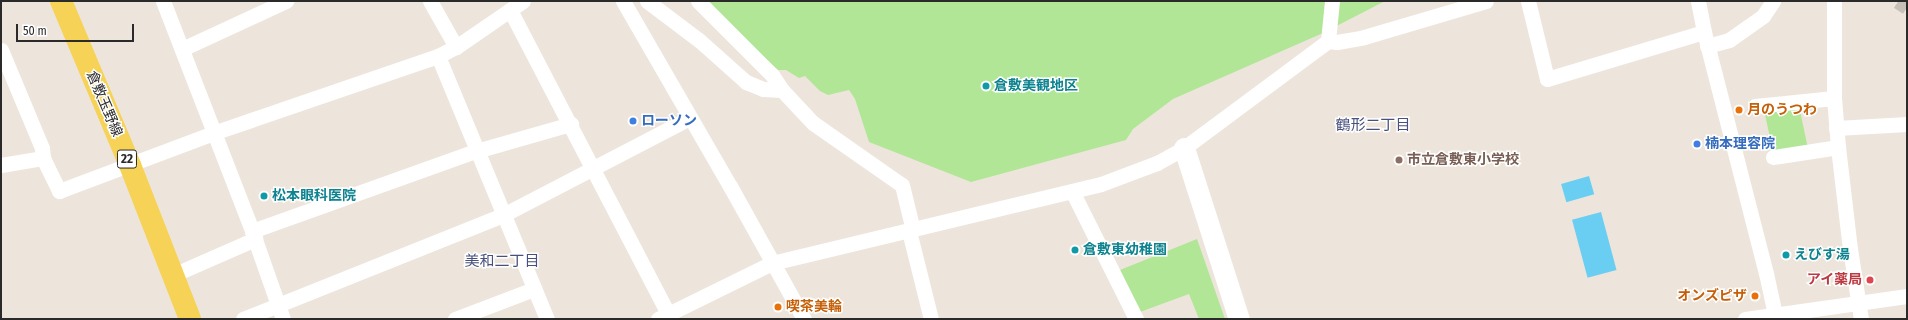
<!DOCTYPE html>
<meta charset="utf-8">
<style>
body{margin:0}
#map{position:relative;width:1908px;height:320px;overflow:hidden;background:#ede5db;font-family:"Fira Sans Condensed","Noto Sans JP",sans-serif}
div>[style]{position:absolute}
.green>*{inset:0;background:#b0e695;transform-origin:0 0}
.water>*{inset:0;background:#6acef3;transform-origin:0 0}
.street-tunnel>*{height:15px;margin-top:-7.5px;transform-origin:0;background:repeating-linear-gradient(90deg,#c6c0b8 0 15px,transparent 0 23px)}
.street>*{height:15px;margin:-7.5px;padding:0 7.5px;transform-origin:7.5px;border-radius:7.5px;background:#fff}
.secondary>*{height:21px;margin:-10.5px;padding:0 10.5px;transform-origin:10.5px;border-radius:10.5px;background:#fff}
.primary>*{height:22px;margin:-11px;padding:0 11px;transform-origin:11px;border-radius:11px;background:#f6d257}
.dots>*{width:11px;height:11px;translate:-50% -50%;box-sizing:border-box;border:2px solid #fff;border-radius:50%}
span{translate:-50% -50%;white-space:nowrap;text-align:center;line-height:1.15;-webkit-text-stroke:3px #fff;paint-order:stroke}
.shield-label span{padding:1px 3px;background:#fff;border:1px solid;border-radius:3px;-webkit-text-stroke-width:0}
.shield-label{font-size:13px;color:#2a2a2a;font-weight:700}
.culture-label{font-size:14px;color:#0d838f;font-weight:700}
.left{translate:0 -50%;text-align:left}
.street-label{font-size:14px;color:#2a2a2a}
.food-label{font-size:14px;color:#c56008;font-weight:700}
.right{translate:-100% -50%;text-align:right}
.shop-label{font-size:14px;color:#366cbe;font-weight:700}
.education-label{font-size:14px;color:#785e54;font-weight:700}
.health-label{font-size:14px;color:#be3a42;font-weight:700}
.neighbourhood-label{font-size:15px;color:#48517d}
.frame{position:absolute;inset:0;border:2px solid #2a2a2a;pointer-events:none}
.scale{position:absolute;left:16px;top:24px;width:118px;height:18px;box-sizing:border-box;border:2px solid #2a2a2a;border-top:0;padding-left:5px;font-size:12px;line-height:14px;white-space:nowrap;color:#2a2a2a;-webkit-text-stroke:3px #fff;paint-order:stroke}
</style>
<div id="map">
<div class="green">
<div style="clip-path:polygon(703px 1px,1385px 1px,1323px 33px,1173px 99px,1133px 129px,1126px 140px,971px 182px,869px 142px,855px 99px,849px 90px,828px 95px,820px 91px,805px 76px,799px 78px,786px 70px,778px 70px)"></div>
<div style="left:1799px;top:106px;width:40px;height:35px;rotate:78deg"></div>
<div style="clip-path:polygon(1197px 239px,1225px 319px,1199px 319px,1189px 294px,1140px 312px,1120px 270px)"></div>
</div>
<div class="water">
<div style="left:1589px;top:176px;width:19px;height:29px;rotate:74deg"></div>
<div style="left:1601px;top:212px;width:60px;height:30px;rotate:75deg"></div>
</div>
<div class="street-tunnel">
<div style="left:1898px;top:1px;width:11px;rotate:34deg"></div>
</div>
<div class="street">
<div style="left:163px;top:1px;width:247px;rotate:68.8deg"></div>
<div style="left:252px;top:231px;width:93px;rotate:70.6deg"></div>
<div style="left:430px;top:1px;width:53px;rotate:60.5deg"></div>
<div style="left:623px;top:1px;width:214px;rotate:60deg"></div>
<div style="left:730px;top:186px;width:152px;rotate:60.9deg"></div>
<div style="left:647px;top:1px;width:66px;rotate:37deg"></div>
<div style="left:700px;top:41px;width:62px;rotate:41.7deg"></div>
<div style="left:746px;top:82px;width:18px;rotate:22deg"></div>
<div style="left:763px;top:89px;width:19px;rotate:3deg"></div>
<div style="left:782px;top:90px;width:45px;rotate:46.8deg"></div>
<div style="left:813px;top:123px;width:108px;rotate:34.9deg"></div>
<div style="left:902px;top:185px;width:46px;rotate:76.3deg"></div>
<div style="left:698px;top:1px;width:105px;rotate:45deg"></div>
<div style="left:772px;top:75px;width:18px;rotate:56deg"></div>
<div style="left:1528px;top:1px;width:80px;rotate:76.3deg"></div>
<div style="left:1547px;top:79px;width:164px;rotate:-16.7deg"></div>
<div style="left:1698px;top:1px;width:32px;rotate:79deg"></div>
<div style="left:1704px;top:32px;width:249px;rotate:75.6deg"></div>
<div style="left:1766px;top:273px;width:43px;rotate:77.9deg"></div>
<div style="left:1834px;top:1px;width:97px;rotate:90deg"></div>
<div style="left:1834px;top:98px;width:49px;rotate:85.3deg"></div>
<div style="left:1838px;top:147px;width:103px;rotate:83.3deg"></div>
<div style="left:1850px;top:249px;width:71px;rotate:81.1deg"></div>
<div style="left:510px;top:10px;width:348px;rotate:62.5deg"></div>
<div style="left:1328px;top:41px;width:9px;rotate:6deg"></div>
<div style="left:1337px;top:42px;width:27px;rotate:-10deg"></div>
<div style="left:1364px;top:37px;width:127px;rotate:-16.4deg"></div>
<div style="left:1707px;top:46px;width:23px;rotate:-15deg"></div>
<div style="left:1729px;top:40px;width:42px;rotate:-35.2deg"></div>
<div style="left:1763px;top:16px;width:18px;rotate:-56deg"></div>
<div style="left:182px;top:49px;width:115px;rotate:-24.8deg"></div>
<div style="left:1px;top:50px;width:106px;rotate:67.3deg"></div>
<div style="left:42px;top:148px;width:10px;rotate:84deg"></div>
<div style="left:43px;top:158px;width:37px;rotate:64deg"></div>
<div style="left:59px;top:191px;width:165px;rotate:-20.6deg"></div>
<div style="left:213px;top:133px;width:238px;rotate:-18.9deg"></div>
<div style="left:438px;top:56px;width:20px;rotate:-27deg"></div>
<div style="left:456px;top:47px;width:81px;rotate:-34.5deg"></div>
<div style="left:438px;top:56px;width:285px;rotate:67.5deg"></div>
<div style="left:1755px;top:106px;width:79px;rotate:-5.8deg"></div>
<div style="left:1836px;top:128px;width:71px;rotate:-3.2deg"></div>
<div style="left:1773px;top:157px;width:66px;rotate:-8.7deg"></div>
<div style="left:1px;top:165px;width:43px;rotate:-9.5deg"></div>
<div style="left:1072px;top:191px;width:143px;rotate:63.4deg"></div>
<div style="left:252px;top:231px;width:238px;rotate:-19.7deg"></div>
<div style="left:476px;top:151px;width:99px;rotate:-15.9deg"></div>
<div style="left:909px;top:231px;width:91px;rotate:76deg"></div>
<div style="left:173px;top:275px;width:90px;rotate:-23.7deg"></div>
<div style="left:243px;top:319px;width:280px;rotate:-21.8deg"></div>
<div style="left:503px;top:215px;width:210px;rotate:-27.5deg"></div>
<div style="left:455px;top:319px;width:85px;rotate:-20.8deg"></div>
<div style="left:658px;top:319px;width:127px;rotate:-26.2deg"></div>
<div style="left:772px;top:263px;width:338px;rotate:-13.5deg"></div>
<div style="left:1101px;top:184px;width:60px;rotate:-20.6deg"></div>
<div style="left:1157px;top:163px;width:31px;rotate:-29deg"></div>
<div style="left:1184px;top:148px;width:179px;rotate:-36.6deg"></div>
<div style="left:1328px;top:41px;width:40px;rotate:-84.3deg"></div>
<div style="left:1745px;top:319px;width:164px;rotate:-8.1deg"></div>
</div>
<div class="secondary">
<div style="left:1184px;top:148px;width:180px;rotate:72.2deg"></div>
</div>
<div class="primary">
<div style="left:61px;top:1px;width:178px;rotate:67.2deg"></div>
<div style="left:130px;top:165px;width:165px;rotate:68.7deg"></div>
</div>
<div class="dots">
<div style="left:986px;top:86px;background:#0f9aa8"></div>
<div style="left:1739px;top:110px;background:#e8710a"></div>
<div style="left:633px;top:121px;background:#3f7fe0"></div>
<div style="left:1697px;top:144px;background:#3f7fe0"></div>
<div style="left:1399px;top:160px;background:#8d6e63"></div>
<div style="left:264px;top:196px;background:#0f9aa8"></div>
<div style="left:1075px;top:250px;background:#0f9aa8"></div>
<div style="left:1786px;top:255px;background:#0f9aa8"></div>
<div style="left:1870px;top:280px;background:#e0444e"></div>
<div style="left:1755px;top:296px;background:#e8710a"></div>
<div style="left:778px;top:307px;background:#e8710a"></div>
</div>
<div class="shield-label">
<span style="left:127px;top:159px">22</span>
</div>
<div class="culture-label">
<span class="left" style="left:994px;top:86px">倉敷美観地区</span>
<span class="left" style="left:272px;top:196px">松本眼科医院</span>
<span class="left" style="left:1083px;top:250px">倉敷東幼稚園</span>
<span class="left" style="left:1794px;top:255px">えびす湯</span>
</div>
<div class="street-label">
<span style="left:104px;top:104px;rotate:67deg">倉敷玉野線</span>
</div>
<div class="food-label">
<span class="left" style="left:1747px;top:110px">月のうつわ</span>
<span class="right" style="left:1747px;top:296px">オンズピザ</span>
<span class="left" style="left:786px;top:307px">喫茶美輪</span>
</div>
<div class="shop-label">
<span class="left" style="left:641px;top:121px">ローソン</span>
<span class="left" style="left:1705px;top:144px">楠本理容院</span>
</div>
<div class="education-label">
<span class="left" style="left:1407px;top:160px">市立倉敷東小学校</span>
</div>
<div class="health-label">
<span class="right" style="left:1862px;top:280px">アイ薬局</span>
</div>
<div class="neighbourhood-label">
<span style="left:1373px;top:126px">鶴形二丁目</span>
<span style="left:502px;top:262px">美和二丁目</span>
</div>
<div class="frame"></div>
<div class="scale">50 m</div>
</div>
